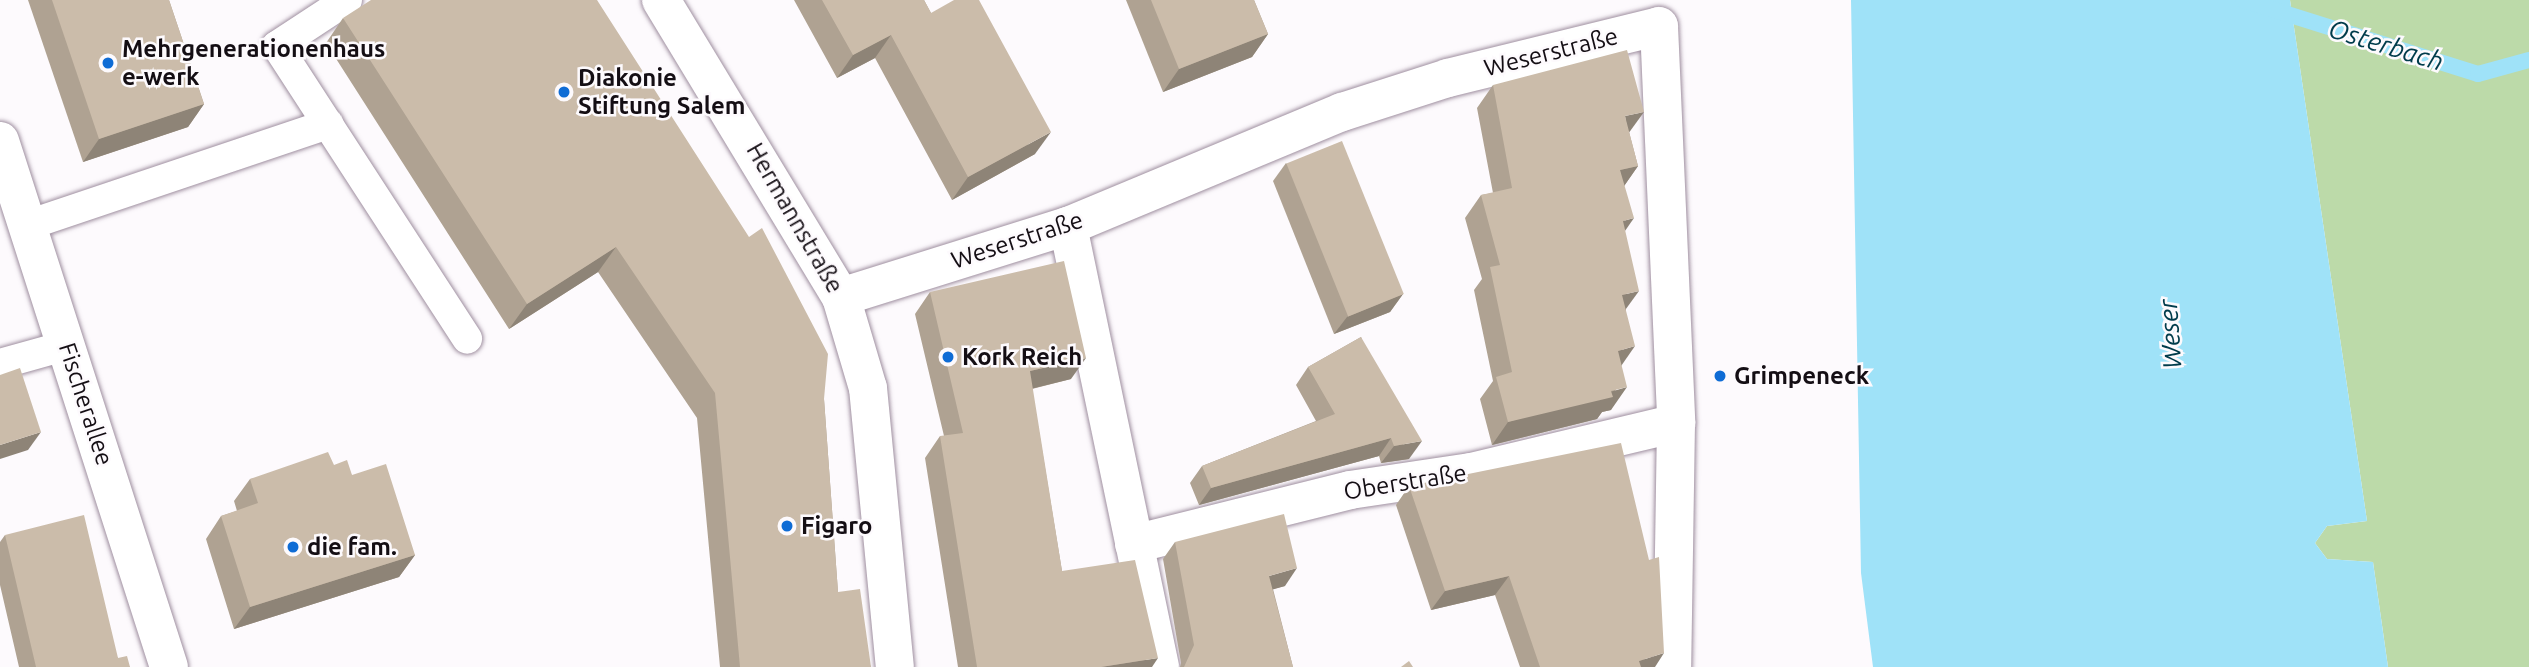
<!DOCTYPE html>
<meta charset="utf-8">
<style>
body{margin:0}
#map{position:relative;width:2529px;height:667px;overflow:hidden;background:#fdfafd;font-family:Ubuntu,sans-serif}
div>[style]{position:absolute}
.green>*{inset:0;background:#bcdaa9}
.water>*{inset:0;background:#9fe2f8}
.stream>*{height:16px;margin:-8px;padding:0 8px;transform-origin:8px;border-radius:8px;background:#9fe2f8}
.roads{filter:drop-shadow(0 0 2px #9f8fa0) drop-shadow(0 0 2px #9f8fa0)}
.service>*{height:30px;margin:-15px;padding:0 15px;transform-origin:15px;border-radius:15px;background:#fff}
.minor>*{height:38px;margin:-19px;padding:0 19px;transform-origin:19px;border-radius:19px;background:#fff}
.wall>*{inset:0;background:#afa292}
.shaded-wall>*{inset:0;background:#8e8477}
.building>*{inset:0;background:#cbbcaa;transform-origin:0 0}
.dots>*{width:19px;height:19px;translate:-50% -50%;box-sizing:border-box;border:4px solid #fdfafd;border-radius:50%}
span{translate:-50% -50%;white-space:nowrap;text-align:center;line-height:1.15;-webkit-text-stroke:5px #fdfafd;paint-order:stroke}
.poi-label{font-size:24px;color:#140e14;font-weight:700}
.left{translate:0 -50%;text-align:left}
.street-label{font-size:24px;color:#140e14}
.water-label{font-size:26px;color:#003c4c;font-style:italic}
</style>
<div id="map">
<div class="green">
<div style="clip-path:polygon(2290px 0,2529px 0,2529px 667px,2388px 667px,2373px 562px,2327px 559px,2315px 543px,2327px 526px,2367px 521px)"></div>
</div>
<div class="water">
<div style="clip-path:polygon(1851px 0,2290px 0,2367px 521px,2327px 526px,2315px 543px,2327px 559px,2373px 562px,2388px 667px,1873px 667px,1861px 573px)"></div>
</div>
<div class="stream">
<div style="left:2243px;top:0;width:246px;rotate:17.5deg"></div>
<div style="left:2478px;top:74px;width:53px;rotate:-15.4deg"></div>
</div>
<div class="roads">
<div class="service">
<div style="left:347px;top:0;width:84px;rotate:146.7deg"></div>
<div style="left:277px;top:46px;width:349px;rotate:57deg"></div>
<div style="left:28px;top:225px;width:317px;rotate:-18.6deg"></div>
<div style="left:0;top:364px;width:71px;rotate:-15.6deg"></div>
</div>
<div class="minor">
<div style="left:661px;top:0;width:347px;rotate:58.8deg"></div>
<div style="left:841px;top:297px;width:95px;rotate:73.5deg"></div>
<div style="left:868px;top:388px;width:280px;rotate:84.5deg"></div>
<div style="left:0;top:141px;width:552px;rotate:72.19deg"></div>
<div style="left:1068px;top:226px;width:450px;rotate:78.2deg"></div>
<div style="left:841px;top:297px;width:238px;rotate:-17.4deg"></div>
<div style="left:1068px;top:226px;width:297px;rotate:-22.6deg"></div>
<div style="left:1342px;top:112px;width:111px;rotate:-17.8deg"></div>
<div style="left:1448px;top:78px;width:217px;rotate:-13.8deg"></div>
<div style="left:1659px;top:26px;width:397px;rotate:87.5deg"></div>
<div style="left:1676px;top:423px;width:244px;rotate:90.9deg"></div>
<div style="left:1134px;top:544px;width:223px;rotate:-14deg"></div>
<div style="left:1350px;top:490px;width:122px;rotate:-8.5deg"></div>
<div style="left:1471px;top:472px;width:211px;rotate:-13.4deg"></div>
</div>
</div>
<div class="wall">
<div style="clip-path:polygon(28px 0,169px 0,204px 104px,188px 127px,83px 162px)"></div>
<div style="clip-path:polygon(794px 0,924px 0,931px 13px,1035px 154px,952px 200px,875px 58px,837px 78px)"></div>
<div style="clip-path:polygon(1126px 0,1254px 0,1268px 34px,1252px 57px,1163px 92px)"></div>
<div style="clip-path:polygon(343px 18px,824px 399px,838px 592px,871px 667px,720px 667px,697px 418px,598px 272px,509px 329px,326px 43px)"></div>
<div style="clip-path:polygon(1493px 85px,1629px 132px,1638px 166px,1624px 186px,1626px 310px,1621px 366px,1611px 410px,1602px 412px,1597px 419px,1492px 445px,1480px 399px,1493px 381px,1474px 290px,1482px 279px,1465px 218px,1481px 195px,1493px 193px,1477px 108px)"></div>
<div style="clip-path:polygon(1286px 163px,1403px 294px,1390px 312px,1334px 334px,1273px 181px)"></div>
<div style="clip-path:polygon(930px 292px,1071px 379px,1032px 389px,1062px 571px,1152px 667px,958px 667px,925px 458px,940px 436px,944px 436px,915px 314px)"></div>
<div style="clip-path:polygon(1361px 337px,1409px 459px,1381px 463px,1379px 456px,1199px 505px,1190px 483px,1202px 466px,1316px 421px,1296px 385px,1308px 367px)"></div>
<div style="clip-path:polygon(334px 465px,352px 475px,415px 555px,399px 577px,234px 629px,206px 539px,221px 516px,237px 511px,234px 501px,250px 479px)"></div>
<div style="clip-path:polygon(1409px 486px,1655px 667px,1520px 667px,1495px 595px,1431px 610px,1396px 505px)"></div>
<div style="clip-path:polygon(5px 535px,118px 658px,130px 667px,19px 667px,0 585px,0 542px)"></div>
<div style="clip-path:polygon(1175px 542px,1285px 586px,1273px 589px,1293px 667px,1180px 667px,1181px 663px,1163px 559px)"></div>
</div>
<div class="shaded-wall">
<div style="clip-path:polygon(1268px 34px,1252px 57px,1163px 92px,1179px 69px)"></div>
<div style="clip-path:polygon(891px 35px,875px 58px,837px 78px,853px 55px)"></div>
<div style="clip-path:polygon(204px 104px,188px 127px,83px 162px,99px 139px)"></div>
<div style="clip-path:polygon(1644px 112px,1628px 134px,1625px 116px)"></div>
<div style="clip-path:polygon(1051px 132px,1035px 154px,952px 200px,968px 177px)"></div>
<div style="clip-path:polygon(1638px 166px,1622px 189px,1620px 170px)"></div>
<div style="clip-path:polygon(1634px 218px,1618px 241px,1623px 221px)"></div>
<div style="clip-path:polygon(616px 247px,598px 272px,509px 329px,527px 304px)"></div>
<div style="clip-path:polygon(1639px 291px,1623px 313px,1622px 295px)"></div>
<div style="clip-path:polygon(1403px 294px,1390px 312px,1334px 334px,1347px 317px)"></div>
<div style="clip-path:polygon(1635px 346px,1619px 369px,1618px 351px)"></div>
<div style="clip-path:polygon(1086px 358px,1071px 379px,1014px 393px,1030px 371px)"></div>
<div style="clip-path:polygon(1627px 387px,1611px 410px,1602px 412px,1597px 419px,1492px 445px,1508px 422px)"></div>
<div style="clip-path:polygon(41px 432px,28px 450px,0 459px,0 445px)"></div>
<div style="clip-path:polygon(1391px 438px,1379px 456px,1199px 505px,1211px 488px)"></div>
<div style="clip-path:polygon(1422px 441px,1409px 459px,1381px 463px,1394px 446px)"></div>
<div style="clip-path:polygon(415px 555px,399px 577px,234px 629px,250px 607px)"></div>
<div style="clip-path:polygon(1297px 568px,1285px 586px,1257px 594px,1269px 576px)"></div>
<div style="clip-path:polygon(1509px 576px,1495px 595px,1431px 610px,1445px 591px)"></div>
<div style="clip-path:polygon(1664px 653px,1655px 667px,1635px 667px,1639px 661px)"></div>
<div style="clip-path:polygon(1158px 658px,1152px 667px,1101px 667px)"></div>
</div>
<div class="building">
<div style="clip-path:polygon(52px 0,169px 0,204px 104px,99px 139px)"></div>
<div style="clip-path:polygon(371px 0,597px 0,749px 237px,762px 228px,828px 354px,824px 399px,838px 592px,860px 589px,871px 667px,740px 667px,715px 393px,616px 247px,527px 304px,343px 18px)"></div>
<div style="clip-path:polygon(822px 0,924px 0,931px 13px,954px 0,979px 0,1051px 132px,968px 177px,891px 35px,853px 55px)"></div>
<div style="clip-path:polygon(1151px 0,1254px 0,1268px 34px,1179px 69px)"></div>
<div style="clip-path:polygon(1627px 50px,1644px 112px,1625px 116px,1638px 166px,1620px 170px,1634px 218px,1623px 221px,1639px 291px,1622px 295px,1635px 346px,1618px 351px,1627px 387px,1611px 391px,1613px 397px,1508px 422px,1496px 377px,1512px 372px,1490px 267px,1500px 265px,1481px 195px,1512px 188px,1493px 85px)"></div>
<div style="left:1342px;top:141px;width:165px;height:60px;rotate:68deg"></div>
<div style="clip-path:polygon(1064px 261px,1086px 358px,1030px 371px,1062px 571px,1135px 560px,1158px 658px,1101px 667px,977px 667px,940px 436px,963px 433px,930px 292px)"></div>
<div style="clip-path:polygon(1361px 337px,1422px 441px,1394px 446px,1391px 438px,1211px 488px,1202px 466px,1335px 414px,1308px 367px)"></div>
<div style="clip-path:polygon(20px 368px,41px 432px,0 445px,0 375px)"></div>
<div style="clip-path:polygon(1621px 443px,1649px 560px,1659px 557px,1664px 653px,1639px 661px,1641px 667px,1540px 667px,1509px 576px,1445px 591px,1409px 486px)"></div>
<div style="clip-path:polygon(328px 452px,334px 465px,347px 460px,352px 475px,386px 464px,415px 555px,250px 607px,221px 516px,258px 503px,250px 479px)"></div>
<div style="clip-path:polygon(1284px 514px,1297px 568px,1269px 576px,1293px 667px,1184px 667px,1194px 645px,1175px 542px)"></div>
<div style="clip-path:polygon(84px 515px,118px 658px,127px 656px,130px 667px,36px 667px,5px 535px)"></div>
<div style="clip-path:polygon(1409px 661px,1413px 667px,1401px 667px)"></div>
</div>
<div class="dots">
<div style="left:108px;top:63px;background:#0f6cd5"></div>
<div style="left:564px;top:92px;background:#0f6cd5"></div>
<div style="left:948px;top:357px;background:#0f6cd5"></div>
<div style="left:1720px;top:376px;background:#0f6cd5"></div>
<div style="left:787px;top:526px;background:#0f6cd5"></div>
<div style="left:293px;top:547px;background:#0f6cd5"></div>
</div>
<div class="poi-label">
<span class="left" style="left:122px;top:63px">Mehrgenerationenhaus<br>e-werk</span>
<span class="left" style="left:578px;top:92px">Diakonie<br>Stiftung Salem</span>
<span class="left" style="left:962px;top:357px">Kork Reich</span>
<span class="left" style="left:1734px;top:376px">Grimpeneck</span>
<span class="left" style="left:801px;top:526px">Figaro</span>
<span class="left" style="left:307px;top:547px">die fam.</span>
</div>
<div class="street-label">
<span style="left:1551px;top:52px;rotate:-14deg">Weserstraße</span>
<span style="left:795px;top:218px;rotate:60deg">Hermannstraße</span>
<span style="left:1017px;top:240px;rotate:-18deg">Weserstraße</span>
<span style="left:86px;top:404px;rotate:72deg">Fischerallee</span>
<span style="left:1405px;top:482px;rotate:-9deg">Oberstraße</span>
</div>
<div class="water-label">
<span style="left:2386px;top:45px;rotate:17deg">Osterbach</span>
<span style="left:2170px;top:334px;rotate:-94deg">Weser</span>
</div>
</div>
